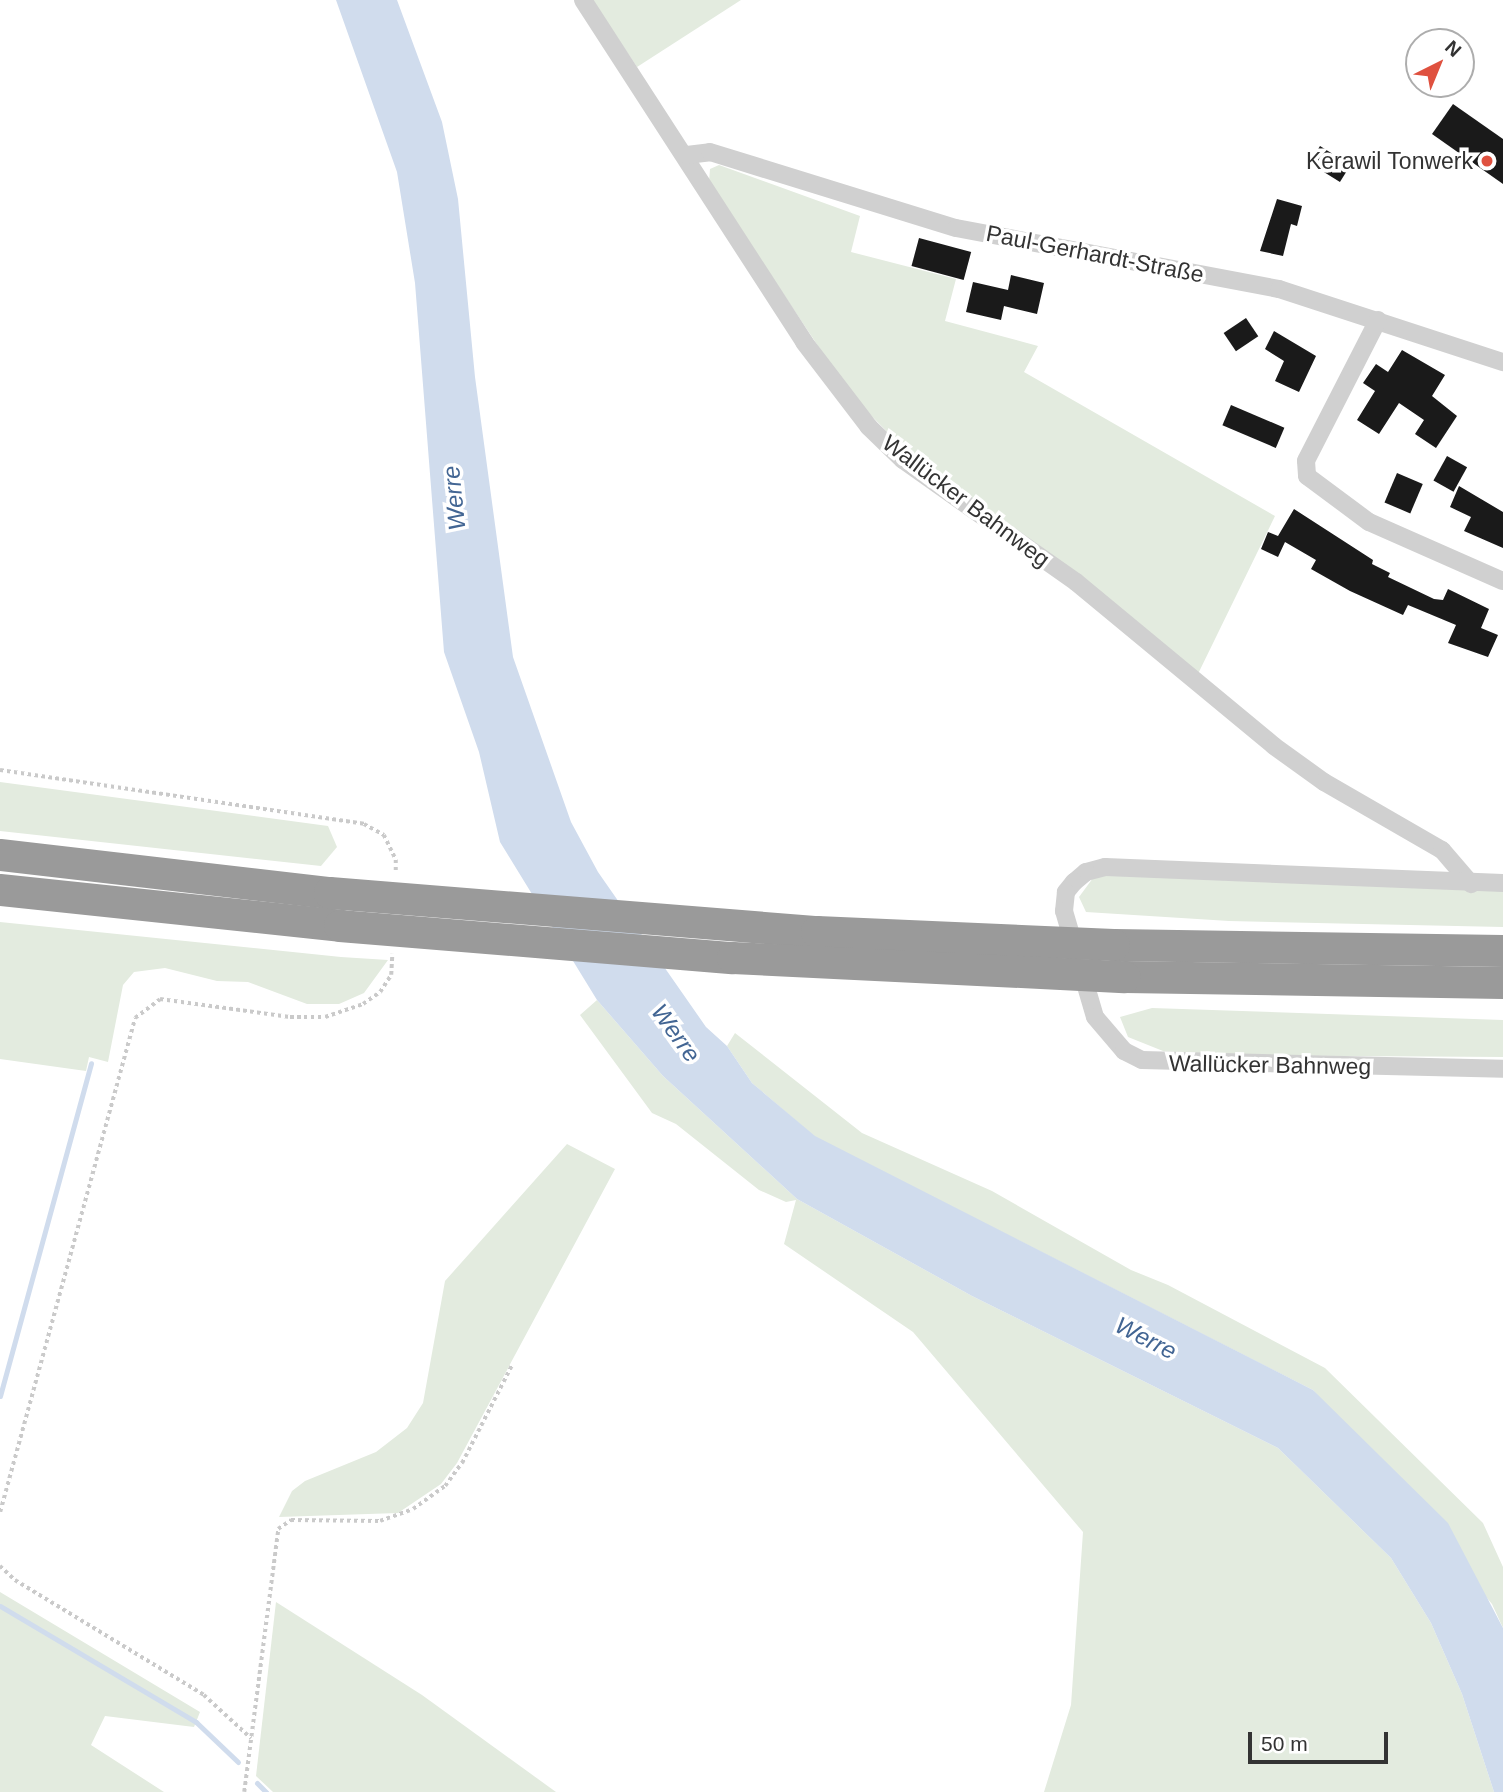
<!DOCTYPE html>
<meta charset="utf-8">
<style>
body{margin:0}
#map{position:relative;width:1503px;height:1792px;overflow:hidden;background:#fff;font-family:Arial,sans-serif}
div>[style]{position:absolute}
.green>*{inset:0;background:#e3ebdf}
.water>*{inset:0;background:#d0dced}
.stream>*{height:5px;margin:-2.5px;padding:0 2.5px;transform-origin:2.5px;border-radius:2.5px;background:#d0dced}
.building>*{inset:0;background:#1a1a1a;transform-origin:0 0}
.path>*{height:3.5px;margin-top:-1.75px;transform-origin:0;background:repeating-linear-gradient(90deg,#cacaca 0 3.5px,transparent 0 7px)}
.street>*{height:18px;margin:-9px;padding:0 9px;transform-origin:9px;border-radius:9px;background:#d0d0d0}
.highway>*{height:32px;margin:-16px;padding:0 16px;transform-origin:16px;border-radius:16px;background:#9a9a9a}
.highway-bridge>*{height:32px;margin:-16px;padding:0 16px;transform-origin:16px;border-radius:16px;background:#9a9a9a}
.dots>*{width:19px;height:19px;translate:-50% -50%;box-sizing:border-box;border:4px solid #fff;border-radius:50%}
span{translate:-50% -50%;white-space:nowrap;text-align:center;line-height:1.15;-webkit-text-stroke:7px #fff;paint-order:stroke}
.poi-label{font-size:23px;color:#333}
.right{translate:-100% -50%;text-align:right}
.street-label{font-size:23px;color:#333}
.water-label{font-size:24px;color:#426593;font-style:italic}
.north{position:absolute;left:1405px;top:28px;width:70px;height:70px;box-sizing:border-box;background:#fff;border:2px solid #adadad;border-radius:50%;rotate:43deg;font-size:19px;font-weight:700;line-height:28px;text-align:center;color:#333}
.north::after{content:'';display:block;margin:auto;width:24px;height:32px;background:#df513f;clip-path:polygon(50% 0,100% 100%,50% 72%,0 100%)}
.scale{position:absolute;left:1248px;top:1732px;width:140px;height:32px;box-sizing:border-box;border:4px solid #333;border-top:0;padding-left:9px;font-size:21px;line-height:24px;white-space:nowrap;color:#333;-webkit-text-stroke:5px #fff;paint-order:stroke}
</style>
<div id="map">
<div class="green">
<div style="clip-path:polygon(592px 0,741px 0,637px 67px)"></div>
<div style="clip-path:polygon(719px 165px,860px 216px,851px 252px,956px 279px,945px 321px,1038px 346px,1024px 372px,1275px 516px,1196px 678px,908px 453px,850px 394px,709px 182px,710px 169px)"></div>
<div style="clip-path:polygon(0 782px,328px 826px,337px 847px,321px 866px,0 831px)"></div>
<div style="clip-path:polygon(1108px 873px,1503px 888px,1503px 927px,1229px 921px,1086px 912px,1079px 897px,1093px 878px)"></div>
<div style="clip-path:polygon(0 922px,341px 957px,388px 960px,364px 993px,339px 1004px,307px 1004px,248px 982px,217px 981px,165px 968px,134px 972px,123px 985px,108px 1062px,89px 1057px,86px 1071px,0 1059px)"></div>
<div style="clip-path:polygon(597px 1000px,663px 1076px,797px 1199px,972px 1296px,1278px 1448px,1391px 1558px,1431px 1623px,1462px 1694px,1494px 1792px,1044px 1792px,1071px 1705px,1083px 1532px,913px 1332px,784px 1244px,796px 1200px,786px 1202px,759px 1190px,676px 1124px,652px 1113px,580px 1015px)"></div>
<div style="clip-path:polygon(1152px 1008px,1503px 1020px,1503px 1057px,1173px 1055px,1128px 1037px,1120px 1017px)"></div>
<div style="clip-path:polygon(735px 1033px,862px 1133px,992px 1191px,1131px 1270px,1168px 1285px,1325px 1368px,1483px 1523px,1503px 1567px,1503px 1628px,1492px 1604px,1313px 1390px,815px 1137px,752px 1083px,727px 1046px)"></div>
<div style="clip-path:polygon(567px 1144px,615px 1169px,457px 1463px,441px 1484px,398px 1513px,279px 1517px,292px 1491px,305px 1481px,376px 1452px,407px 1428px,423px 1403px,445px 1281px)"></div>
<div style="clip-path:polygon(0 1592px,200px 1712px,194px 1727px,105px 1716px,91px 1745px,164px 1792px,0 1792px)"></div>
<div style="clip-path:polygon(276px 1602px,422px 1695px,556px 1792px,273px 1792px,256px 1776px)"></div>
</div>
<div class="water">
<div style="clip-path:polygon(336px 0,397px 0,442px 122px,458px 199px,475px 377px,513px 657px,571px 822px,598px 872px,706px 1027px,727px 1046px,752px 1083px,815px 1136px,1313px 1390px,1448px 1523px,1503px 1628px,1503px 1792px,1494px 1792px,1462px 1694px,1431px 1623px,1391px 1558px,1278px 1448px,972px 1296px,797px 1199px,663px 1076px,597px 1000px,500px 842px,479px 752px,444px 652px,415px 283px,397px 172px)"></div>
</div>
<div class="stream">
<div style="left:0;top:1396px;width:345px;rotate:-74.7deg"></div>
<div style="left:0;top:1606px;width:228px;rotate:30.6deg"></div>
<div style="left:196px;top:1722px;width:58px;rotate:43.6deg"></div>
<div style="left:257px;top:1783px;width:13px;rotate:45deg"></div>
</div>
<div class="building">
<div style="clip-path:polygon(1453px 104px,1503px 139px,1503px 184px,1432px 134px)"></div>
<div style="left:1320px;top:146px;width:36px;height:20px;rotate:32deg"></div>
<div style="clip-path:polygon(1277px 199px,1302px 206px,1297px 226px,1291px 224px,1283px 256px,1260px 251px)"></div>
<div style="left:919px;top:238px;width:54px;height:29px;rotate:15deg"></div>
<div style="clip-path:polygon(1011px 275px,1044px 283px,1037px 314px,1004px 306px,1001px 320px,966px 312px,973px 282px,1008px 290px)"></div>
<div style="left:1246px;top:318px;width:22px;height:27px;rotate:56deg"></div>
<div style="clip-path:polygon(1274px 331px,1316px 356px,1299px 392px,1275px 381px,1284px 361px,1265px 349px)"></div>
<div style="clip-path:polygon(1402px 350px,1445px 375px,1432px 396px,1457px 416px,1436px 448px,1415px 434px,1424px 420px,1399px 403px,1379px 434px,1357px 420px,1375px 391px,1363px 383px,1376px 364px,1388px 372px)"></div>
<div style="left:1231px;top:405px;width:58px;height:22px;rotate:23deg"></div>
<div style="left:1447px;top:456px;width:23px;height:28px;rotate:29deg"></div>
<div style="left:1397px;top:473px;width:28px;height:32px;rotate:23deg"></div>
<div style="clip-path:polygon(1459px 486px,1503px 512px,1503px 548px,1464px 531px,1471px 517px,1450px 507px)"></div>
<div style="clip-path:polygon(1294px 509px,1373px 560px,1372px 564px,1390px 573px,1388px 577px,1434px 599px,1443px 600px,1448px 589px,1489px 609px,1481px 628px,1498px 635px,1488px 657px,1448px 643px,1456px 625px,1408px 605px,1403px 615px,1350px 591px,1311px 569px,1316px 560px,1285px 542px,1278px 557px,1261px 549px,1268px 532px,1278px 536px)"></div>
</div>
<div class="path">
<div style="left:0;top:770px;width:368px;rotate:8.4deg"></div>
<div style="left:364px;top:824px;width:23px;rotate:29deg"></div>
<div style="left:384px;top:835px;width:28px;rotate:64deg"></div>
<div style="left:396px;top:860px;width:13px;rotate:90deg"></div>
<div style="left:0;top:1512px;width:512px;rotate:-74.72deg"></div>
<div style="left:135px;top:1018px;width:31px;rotate:-37deg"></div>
<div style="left:160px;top:999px;width:131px;rotate:7.9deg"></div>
<div style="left:290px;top:1017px;width:35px"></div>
<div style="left:325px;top:1017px;width:40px;rotate:-18.9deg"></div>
<div style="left:363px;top:1004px;width:21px;rotate:-35deg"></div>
<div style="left:380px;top:992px;width:20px;rotate:-57deg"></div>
<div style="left:391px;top:975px;width:21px;rotate:-87deg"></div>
<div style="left:0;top:1566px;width:21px;rotate:43deg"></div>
<div style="left:15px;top:1580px;width:221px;rotate:31.3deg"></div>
<div style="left:204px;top:1695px;width:64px;rotate:42.5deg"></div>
<div style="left:244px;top:1792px;width:265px;rotate:-82.6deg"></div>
<div style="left:278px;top:1529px;width:16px;rotate:-35deg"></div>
<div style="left:291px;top:1520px;width:89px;rotate:0.6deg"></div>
<div style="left:380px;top:1521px;width:35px;rotate:-20deg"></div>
<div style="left:413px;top:1509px;width:39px;rotate:-36deg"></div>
<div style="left:445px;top:1486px;width:29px;rotate:-54deg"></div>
<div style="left:462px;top:1463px;width:110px;rotate:-63deg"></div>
</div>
<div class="street">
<div style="left:583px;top:0;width:407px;rotate:57.1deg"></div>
<div style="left:804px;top:342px;width:107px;rotate:52.6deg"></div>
<div style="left:869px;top:427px;width:47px;rotate:44.1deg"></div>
<div style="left:903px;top:460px;width:212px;rotate:35.2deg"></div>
<div style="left:1076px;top:582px;width:257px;rotate:39.6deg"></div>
<div style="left:1274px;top:746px;width:62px;rotate:35.8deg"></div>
<div style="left:1324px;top:782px;width:136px;rotate:30deg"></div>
<div style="left:1442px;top:850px;width:45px;rotate:49.5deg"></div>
<div style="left:687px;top:155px;width:23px;rotate:-7deg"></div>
<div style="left:710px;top:152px;width:257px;rotate:17.2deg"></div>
<div style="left:956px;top:228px;width:329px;rotate:10.7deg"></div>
<div style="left:1279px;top:289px;width:236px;rotate:18.1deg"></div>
<div style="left:1378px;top:320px;width:158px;rotate:117.1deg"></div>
<div style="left:1306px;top:461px;width:15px;rotate:86deg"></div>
<div style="left:1307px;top:476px;width:77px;rotate:36.6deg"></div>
<div style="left:1369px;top:522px;width:146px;rotate:23.8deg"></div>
<div style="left:1503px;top:883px;width:398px;rotate:-177.7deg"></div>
<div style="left:1105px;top:867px;width:20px;rotate:165deg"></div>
<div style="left:1086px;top:872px;width:16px;rotate:140deg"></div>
<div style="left:1074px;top:882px;width:13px;rotate:129deg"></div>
<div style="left:1066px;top:892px;width:19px;rotate:96deg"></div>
<div style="left:1064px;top:911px;width:110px;rotate:73.7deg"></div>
<div style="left:1095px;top:1017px;width:45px;rotate:49.5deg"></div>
<div style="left:1124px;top:1051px;width:20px;rotate:27deg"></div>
<div style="left:1142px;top:1060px;width:361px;rotate:1.4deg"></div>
</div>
<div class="highway">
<div style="left:0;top:855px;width:332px;rotate:6.6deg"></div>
<div style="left:0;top:890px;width:342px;rotate:6deg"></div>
<div style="left:1114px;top:945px;width:389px;rotate:0.9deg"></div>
<div style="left:1125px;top:977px;width:378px;rotate:0.9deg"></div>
</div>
<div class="highway-bridge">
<div style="left:330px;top:893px;width:489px;rotate:4.6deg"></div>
<div style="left:817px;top:932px;width:297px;rotate:2.5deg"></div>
<div style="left:340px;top:926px;width:394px;rotate:4.7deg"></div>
<div style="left:733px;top:958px;width:392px;rotate:2.8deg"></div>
</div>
<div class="dots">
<div style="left:1487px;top:161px;background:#df513f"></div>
</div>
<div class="poi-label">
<span class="right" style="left:1473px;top:161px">Kerawil Tonwerk</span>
</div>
<div class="street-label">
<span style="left:1095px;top:254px;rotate:11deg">Paul-Gerhardt-Straße</span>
<span style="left:966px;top:501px;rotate:37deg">Wallücker Bahnweg</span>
<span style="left:1270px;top:1065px;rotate:1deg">Wallücker Bahnweg</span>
</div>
<div class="water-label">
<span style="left:454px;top:498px;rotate:-96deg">Werre</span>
<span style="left:676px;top:1033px;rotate:54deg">Werre</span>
<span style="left:1146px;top:1338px;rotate:27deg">Werre</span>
</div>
<div class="north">N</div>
<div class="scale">50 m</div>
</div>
